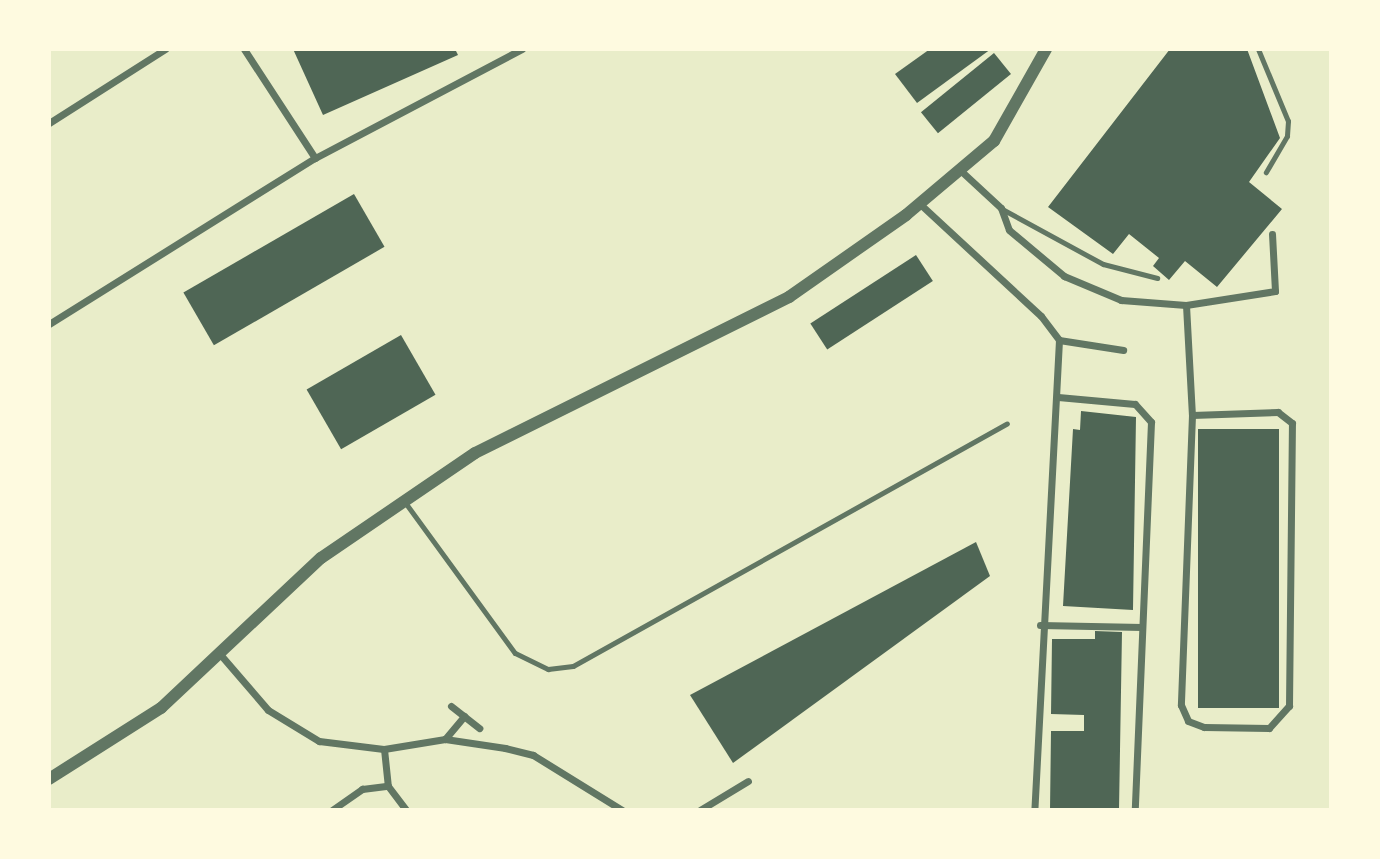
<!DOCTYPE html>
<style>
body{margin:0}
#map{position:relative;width:1380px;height:859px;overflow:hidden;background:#e9edc9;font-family:"Crimson Pro",serif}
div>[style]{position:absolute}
.building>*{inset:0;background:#4f6655;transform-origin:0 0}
.service>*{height:5px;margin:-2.5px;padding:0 2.5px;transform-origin:2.5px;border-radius:2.5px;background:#617663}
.minor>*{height:7px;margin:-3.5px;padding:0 3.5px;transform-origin:3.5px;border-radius:3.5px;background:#617663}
.tertiary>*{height:12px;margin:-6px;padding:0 6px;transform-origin:6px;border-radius:6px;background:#617663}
span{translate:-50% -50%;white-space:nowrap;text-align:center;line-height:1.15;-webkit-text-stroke:6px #fefae0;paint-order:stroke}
.frame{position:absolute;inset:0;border:51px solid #fefae0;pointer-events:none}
</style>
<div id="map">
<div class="building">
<div style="clip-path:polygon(293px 49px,455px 49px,458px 55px,323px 115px)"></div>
<div style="clip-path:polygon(930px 49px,991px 49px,917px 103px,895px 74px)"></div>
<div style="clip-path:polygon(1170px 49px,1247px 49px,1280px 138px,1249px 182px,1282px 209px,1217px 287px,1185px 261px,1169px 280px,1153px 266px,1159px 258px,1129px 234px,1113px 254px,1048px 207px)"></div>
<div style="left:994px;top:53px;width:27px;height:94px;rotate:51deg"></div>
<div style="left:354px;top:194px;width:61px;height:197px;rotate:60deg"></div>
<div style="left:916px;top:255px;width:31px;height:126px;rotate:57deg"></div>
<div style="left:401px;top:335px;width:69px;height:109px;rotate:60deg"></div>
<div style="clip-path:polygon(1081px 411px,1136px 417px,1133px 610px,1063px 606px,1073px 429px,1080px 430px)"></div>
<div style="left:1198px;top:429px;width:81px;height:279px"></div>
<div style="clip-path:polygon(976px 542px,990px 576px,733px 763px,690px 695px)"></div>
<div style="clip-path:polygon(1095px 631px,1122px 632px,1119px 810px,1050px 810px,1051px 731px,1084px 731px,1084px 715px,1051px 714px,1052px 639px,1095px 639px)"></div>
</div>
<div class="service">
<div style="left:1258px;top:49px;width:78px;rotate:67.4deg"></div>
<div style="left:1288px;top:121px;width:15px;rotate:94deg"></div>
<div style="left:1287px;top:136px;width:42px;rotate:120.3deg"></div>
<div style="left:1002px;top:209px;width:115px;rotate:28.6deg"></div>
<div style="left:1103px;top:264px;width:56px;rotate:14.5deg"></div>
<div style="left:404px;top:501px;width:188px;rotate:53.9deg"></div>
<div style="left:515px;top:653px;width:37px;rotate:26deg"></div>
<div style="left:548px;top:669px;width:25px;rotate:-7deg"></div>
<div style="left:573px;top:666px;width:497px;rotate:-29.2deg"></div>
</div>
<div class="minor">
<div style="left:49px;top:123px;width:138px;rotate:-32.5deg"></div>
<div style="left:315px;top:158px;width:234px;rotate:-27.8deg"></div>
<div style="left:960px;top:170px;width:56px;rotate:42.8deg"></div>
<div style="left:1001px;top:208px;width:23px;rotate:70deg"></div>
<div style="left:1009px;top:230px;width:72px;rotate:39.9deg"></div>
<div style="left:1064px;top:276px;width:62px;rotate:22.8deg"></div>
<div style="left:1121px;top:300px;width:65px;rotate:4.4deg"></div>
<div style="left:1186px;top:305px;width:110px;rotate:86.9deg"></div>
<div style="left:1192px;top:415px;width:290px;rotate:92.2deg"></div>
<div style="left:1181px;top:705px;width:17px;rotate:66deg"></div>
<div style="left:1188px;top:721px;width:17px;rotate:21deg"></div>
<div style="left:1204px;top:727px;width:65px;rotate:0.9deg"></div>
<div style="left:1269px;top:728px;width:30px;rotate:-48deg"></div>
<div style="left:1289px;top:706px;width:283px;rotate:-89.4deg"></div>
<div style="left:1292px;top:423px;width:18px;rotate:-142deg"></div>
<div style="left:1278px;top:412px;width:86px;rotate:178deg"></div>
<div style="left:920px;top:204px;width:165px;rotate:42.8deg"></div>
<div style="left:1041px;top:316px;width:30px;rotate:53deg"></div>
<div style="left:1059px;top:340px;width:471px;rotate:93deg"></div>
<div style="left:1186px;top:305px;width:90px;rotate:-8.9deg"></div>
<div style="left:1275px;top:291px;width:57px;rotate:-93deg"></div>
<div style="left:49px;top:324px;width:314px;rotate:-32deg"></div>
<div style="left:315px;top:158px;width:130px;rotate:-123.1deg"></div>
<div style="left:1059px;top:340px;width:65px;rotate:8.9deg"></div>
<div style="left:1058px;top:397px;width:77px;rotate:5.2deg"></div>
<div style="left:1135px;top:404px;width:24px;rotate:48deg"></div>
<div style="left:1151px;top:422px;width:388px;rotate:92.4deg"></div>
<div style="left:1040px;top:625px;width:102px;rotate:1.1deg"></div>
<div style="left:219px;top:653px;width:75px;rotate:49.3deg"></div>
<div style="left:268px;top:710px;width:60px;rotate:31.3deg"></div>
<div style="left:319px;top:741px;width:65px;rotate:7deg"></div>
<div style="left:384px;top:749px;width:62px;rotate:-9.3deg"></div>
<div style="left:445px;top:739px;width:61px;rotate:8.5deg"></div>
<div style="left:505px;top:748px;width:29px;rotate:14deg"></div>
<div style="left:533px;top:755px;width:105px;rotate:31.7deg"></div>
<div style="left:451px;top:706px;width:36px;rotate:38deg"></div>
<div style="left:445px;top:739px;width:30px;rotate:-50deg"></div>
<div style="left:384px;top:749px;width:37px;rotate:84deg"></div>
<div style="left:388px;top:786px;width:30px;rotate:53deg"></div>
<div style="left:332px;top:810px;width:37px;rotate:-35deg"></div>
<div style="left:362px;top:789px;width:26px;rotate:-7deg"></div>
<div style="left:700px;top:810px;width:56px;rotate:-31.1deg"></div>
</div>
<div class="tertiary">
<div style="left:49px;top:779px;width:133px;rotate:-32.4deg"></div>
<div style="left:161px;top:708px;width:219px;rotate:-43.2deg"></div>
<div style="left:321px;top:558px;width:186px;rotate:-34.3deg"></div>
<div style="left:475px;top:453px;width:351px;rotate:-26.4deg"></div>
<div style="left:789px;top:297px;width:143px;rotate:-35deg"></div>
<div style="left:906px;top:215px;width:115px;rotate:-40.1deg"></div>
<div style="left:994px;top:141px;width:106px;rotate:-60.5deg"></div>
</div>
<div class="frame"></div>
</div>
